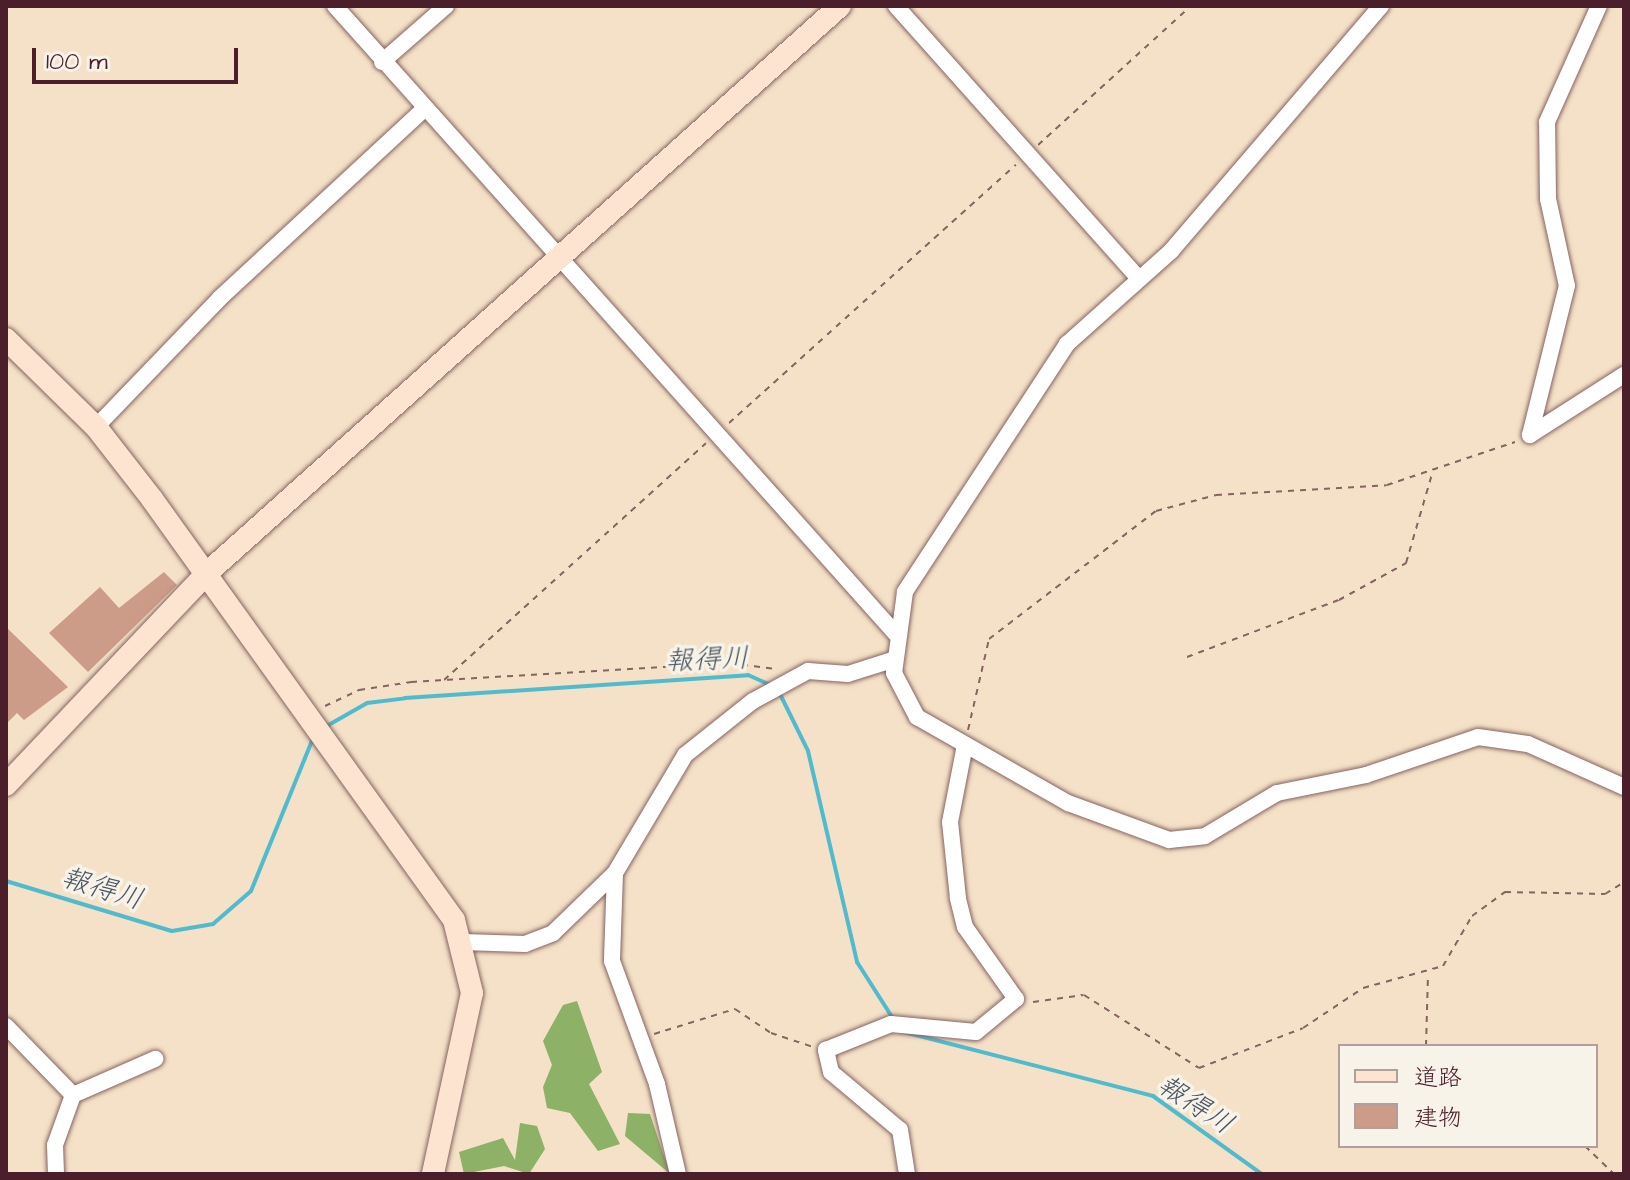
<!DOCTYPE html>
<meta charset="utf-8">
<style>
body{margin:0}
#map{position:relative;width:1630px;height:1180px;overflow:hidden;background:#f4e1c7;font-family:"Architects Daughter","Klee One",sans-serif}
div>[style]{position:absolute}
.forest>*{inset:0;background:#8db166}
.stream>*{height:4px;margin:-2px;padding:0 2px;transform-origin:2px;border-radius:2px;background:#51bbce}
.building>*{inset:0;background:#cc9c89}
.path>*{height:2px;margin-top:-1px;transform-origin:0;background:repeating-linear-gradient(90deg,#866362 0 6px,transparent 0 12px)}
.roads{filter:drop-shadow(0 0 2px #866362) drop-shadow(0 0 2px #866362)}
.street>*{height:16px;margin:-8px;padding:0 8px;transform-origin:8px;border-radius:8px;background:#fff}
.secondary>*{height:22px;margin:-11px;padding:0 11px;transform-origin:11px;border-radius:11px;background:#fde4d1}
span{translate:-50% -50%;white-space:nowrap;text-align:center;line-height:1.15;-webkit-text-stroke:7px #f7f3e8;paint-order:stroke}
.water-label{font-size:28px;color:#4c5664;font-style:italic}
.frame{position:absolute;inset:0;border:8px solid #4a1f2b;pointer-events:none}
.legend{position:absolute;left:1338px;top:1044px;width:260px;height:104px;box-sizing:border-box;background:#f7f3e8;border:2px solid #b29e9c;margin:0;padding:10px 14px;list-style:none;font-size:24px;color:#4a1f2b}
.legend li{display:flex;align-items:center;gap:16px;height:40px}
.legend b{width:40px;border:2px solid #b29e9c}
.scale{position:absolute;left:32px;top:48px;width:206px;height:36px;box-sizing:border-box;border:4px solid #4a1f2b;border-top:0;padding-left:10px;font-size:24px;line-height:28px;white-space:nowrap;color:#4a1f2b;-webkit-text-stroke:6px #f7f3e8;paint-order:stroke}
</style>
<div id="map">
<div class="forest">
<div style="clip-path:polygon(577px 1001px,602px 1072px,589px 1084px,620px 1144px,598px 1151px,570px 1113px,547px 1108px,543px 1087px,552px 1065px,543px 1041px,563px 1005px)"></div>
<div style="clip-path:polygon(628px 1113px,650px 1114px,670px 1174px,625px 1136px)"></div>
<div style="clip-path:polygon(520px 1123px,537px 1126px,545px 1149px,529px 1174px,504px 1166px,464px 1174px,459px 1152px,503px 1138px,515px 1160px)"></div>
</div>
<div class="stream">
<div style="left:779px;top:692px;width:66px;rotate:63.8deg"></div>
<div style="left:808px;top:751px;width:217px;rotate:76.9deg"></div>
<div style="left:857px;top:962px;width:69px;rotate:57.5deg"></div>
<div style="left:325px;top:727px;width:48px;rotate:-29.7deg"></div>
<div style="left:367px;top:703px;width:38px;rotate:-7deg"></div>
<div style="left:405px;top:698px;width:344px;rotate:-3.8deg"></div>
<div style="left:748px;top:675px;width:27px;rotate:24deg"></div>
<div style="left:6px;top:881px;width:173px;rotate:16.8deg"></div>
<div style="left:172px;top:931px;width:42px;rotate:-9.7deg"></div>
<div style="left:213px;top:924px;width:50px;rotate:-41deg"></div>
<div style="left:251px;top:891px;width:165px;rotate:-67.9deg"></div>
<div style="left:900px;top:1031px;width:261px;rotate:14.4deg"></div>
<div style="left:1153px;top:1096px;width:134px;rotate:35.6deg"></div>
</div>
<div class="building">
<div style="clip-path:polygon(164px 572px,177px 585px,88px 672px,49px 633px,100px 587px,119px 608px)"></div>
<div style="clip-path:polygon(6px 627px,68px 687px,24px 720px,17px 713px,6px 724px)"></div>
</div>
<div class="path">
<div style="left:1038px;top:145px;width:207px;rotate:-42.3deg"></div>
<div style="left:729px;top:423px;width:386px;rotate:-42deg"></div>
<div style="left:1187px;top:657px;width:162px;rotate:-20.6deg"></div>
<div style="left:1339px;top:600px;width:77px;rotate:-28.9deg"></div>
<div style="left:1406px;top:563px;width:93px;rotate:-73.7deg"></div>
<div style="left:444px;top:680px;width:353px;rotate:-42.1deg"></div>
<div style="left:325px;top:706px;width:38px;rotate:-25deg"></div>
<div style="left:359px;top:690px;width:53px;rotate:-8.7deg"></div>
<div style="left:411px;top:682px;width:320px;rotate:-3.4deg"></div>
<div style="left:730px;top:663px;width:46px;rotate:7.4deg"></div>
<div style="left:968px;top:730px;width:93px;rotate:-77deg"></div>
<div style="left:989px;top:639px;width:210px;rotate:-37.5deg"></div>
<div style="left:1156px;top:511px;width:62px;rotate:-14.9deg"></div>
<div style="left:1216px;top:495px;width:171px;rotate:-3.3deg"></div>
<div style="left:1387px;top:485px;width:135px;rotate:-18.6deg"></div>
<div style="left:1033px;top:1002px;width:51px;rotate:-7.8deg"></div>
<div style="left:1084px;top:995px;width:136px;rotate:32.4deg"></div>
<div style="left:1199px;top:1068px;width:111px;rotate:-21deg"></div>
<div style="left:1303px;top:1028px;width:72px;rotate:-33.7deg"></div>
<div style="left:1363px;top:988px;width:83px;rotate:-15.4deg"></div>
<div style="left:1443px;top:966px;width:58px;rotate:-59.9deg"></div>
<div style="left:1472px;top:916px;width:41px;rotate:-36deg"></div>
<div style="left:1505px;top:892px;width:100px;rotate:1.1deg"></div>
<div style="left:1605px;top:894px;width:22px;rotate:-32deg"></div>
<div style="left:654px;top:1034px;width:85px;rotate:-17.2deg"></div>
<div style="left:735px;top:1009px;width:43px;rotate:33.7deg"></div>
<div style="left:771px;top:1033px;width:44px;rotate:18.4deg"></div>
<div style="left:1426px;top:1046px;width:72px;rotate:-88.4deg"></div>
<div style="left:1585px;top:1146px;width:40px;rotate:44deg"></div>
</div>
<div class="roads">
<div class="street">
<div style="left:335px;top:6px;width:842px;rotate:48.23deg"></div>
<div style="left:896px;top:6px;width:365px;rotate:48.3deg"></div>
<div style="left:1381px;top:6px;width:323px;rotate:130.6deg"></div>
<div style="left:1171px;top:251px;width:140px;rotate:138.2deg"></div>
<div style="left:1067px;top:344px;width:296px;rotate:123.2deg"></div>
<div style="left:905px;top:592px;width:82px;rotate:97.7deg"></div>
<div style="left:894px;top:673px;width:50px;rotate:62.4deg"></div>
<div style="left:917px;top:717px;width:174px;rotate:29.7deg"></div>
<div style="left:1068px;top:803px;width:108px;rotate:20.1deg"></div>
<div style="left:1169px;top:840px;width:36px;rotate:-6deg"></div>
<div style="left:1205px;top:836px;width:84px;rotate:-30.8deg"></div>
<div style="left:1277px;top:793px;width:91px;rotate:-11.4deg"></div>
<div style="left:1366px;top:775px;width:118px;rotate:-18.7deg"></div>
<div style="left:1478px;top:737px;width:50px;rotate:8deg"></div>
<div style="left:1528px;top:744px;width:105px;rotate:24.1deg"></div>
<div style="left:382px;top:62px;width:85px;rotate:-41.2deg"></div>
<div style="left:96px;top:427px;width:179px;rotate:-46.1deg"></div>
<div style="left:220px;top:298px;width:277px;rotate:-42.8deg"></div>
<div style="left:1530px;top:435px;width:154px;rotate:-76.1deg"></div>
<div style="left:1567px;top:286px;width:89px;rotate:-102.3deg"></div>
<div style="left:1548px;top:199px;width:77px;rotate:-90.7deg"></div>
<div style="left:1547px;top:122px;width:127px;rotate:-65.9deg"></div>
<div style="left:1530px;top:435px;width:112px;rotate:-32.6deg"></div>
<div style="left:615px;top:873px;width:88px;rotate:92deg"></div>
<div style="left:612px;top:961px;width:131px;rotate:69.9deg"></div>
<div style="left:657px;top:1084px;width:92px;rotate:76.9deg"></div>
<div style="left:463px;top:942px;width:62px;rotate:1.8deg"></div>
<div style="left:525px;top:944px;width:30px;rotate:-21deg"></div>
<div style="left:553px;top:933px;width:86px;rotate:-44.1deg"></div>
<div style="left:615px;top:873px;width:137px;rotate:-59.3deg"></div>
<div style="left:685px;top:755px;width:87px;rotate:-38.5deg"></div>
<div style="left:753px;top:701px;width:63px;rotate:-28.6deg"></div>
<div style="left:808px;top:671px;width:40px;rotate:4.3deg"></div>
<div style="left:848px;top:674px;width:46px;rotate:-17.7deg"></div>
<div style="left:6px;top:1026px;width:96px;rotate:45.8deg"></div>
<div style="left:73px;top:1095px;width:53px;rotate:109.8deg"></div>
<div style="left:55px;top:1145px;width:29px;rotate:88deg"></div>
<div style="left:73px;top:1095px;width:90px;rotate:-23.7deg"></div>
<div style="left:907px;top:1174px;width:45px;rotate:-99deg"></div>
<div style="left:900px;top:1130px;width:90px;rotate:-140deg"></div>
<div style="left:831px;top:1072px;width:23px;rotate:-103deg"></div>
<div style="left:826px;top:1050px;width:70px;rotate:-21.8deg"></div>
<div style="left:891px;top:1024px;width:85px;rotate:5.4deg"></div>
<div style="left:976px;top:1032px;width:52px;rotate:-39.5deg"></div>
<div style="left:1016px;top:999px;width:88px;rotate:-125.3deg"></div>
<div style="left:965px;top:927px;width:30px;rotate:-104deg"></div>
<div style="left:958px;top:898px;width:76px;rotate:-96deg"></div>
<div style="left:950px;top:822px;width:78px;rotate:-79deg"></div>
</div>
<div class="secondary">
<div style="left:6px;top:339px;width:126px;rotate:44.4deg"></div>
<div style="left:96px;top:427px;width:91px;rotate:52.1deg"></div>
<div style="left:152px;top:499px;width:518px;rotate:54.35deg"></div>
<div style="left:454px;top:920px;width:75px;rotate:76.1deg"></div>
<div style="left:472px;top:993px;width:185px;rotate:102.2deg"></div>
<div style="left:6px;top:785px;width:291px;rotate:-46.5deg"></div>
<div style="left:206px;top:574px;width:851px;rotate:-41.86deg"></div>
</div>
</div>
<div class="water-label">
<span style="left:707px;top:660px;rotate:-2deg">報得川</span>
<span style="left:102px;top:889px;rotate:17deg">報得川</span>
<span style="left:1195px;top:1105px;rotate:33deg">報得川</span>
</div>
<div class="frame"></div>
<ul class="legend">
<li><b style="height:10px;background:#fde4d1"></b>道路</li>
<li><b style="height:22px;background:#cc9c89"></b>建物</li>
</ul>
<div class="scale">100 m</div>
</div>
